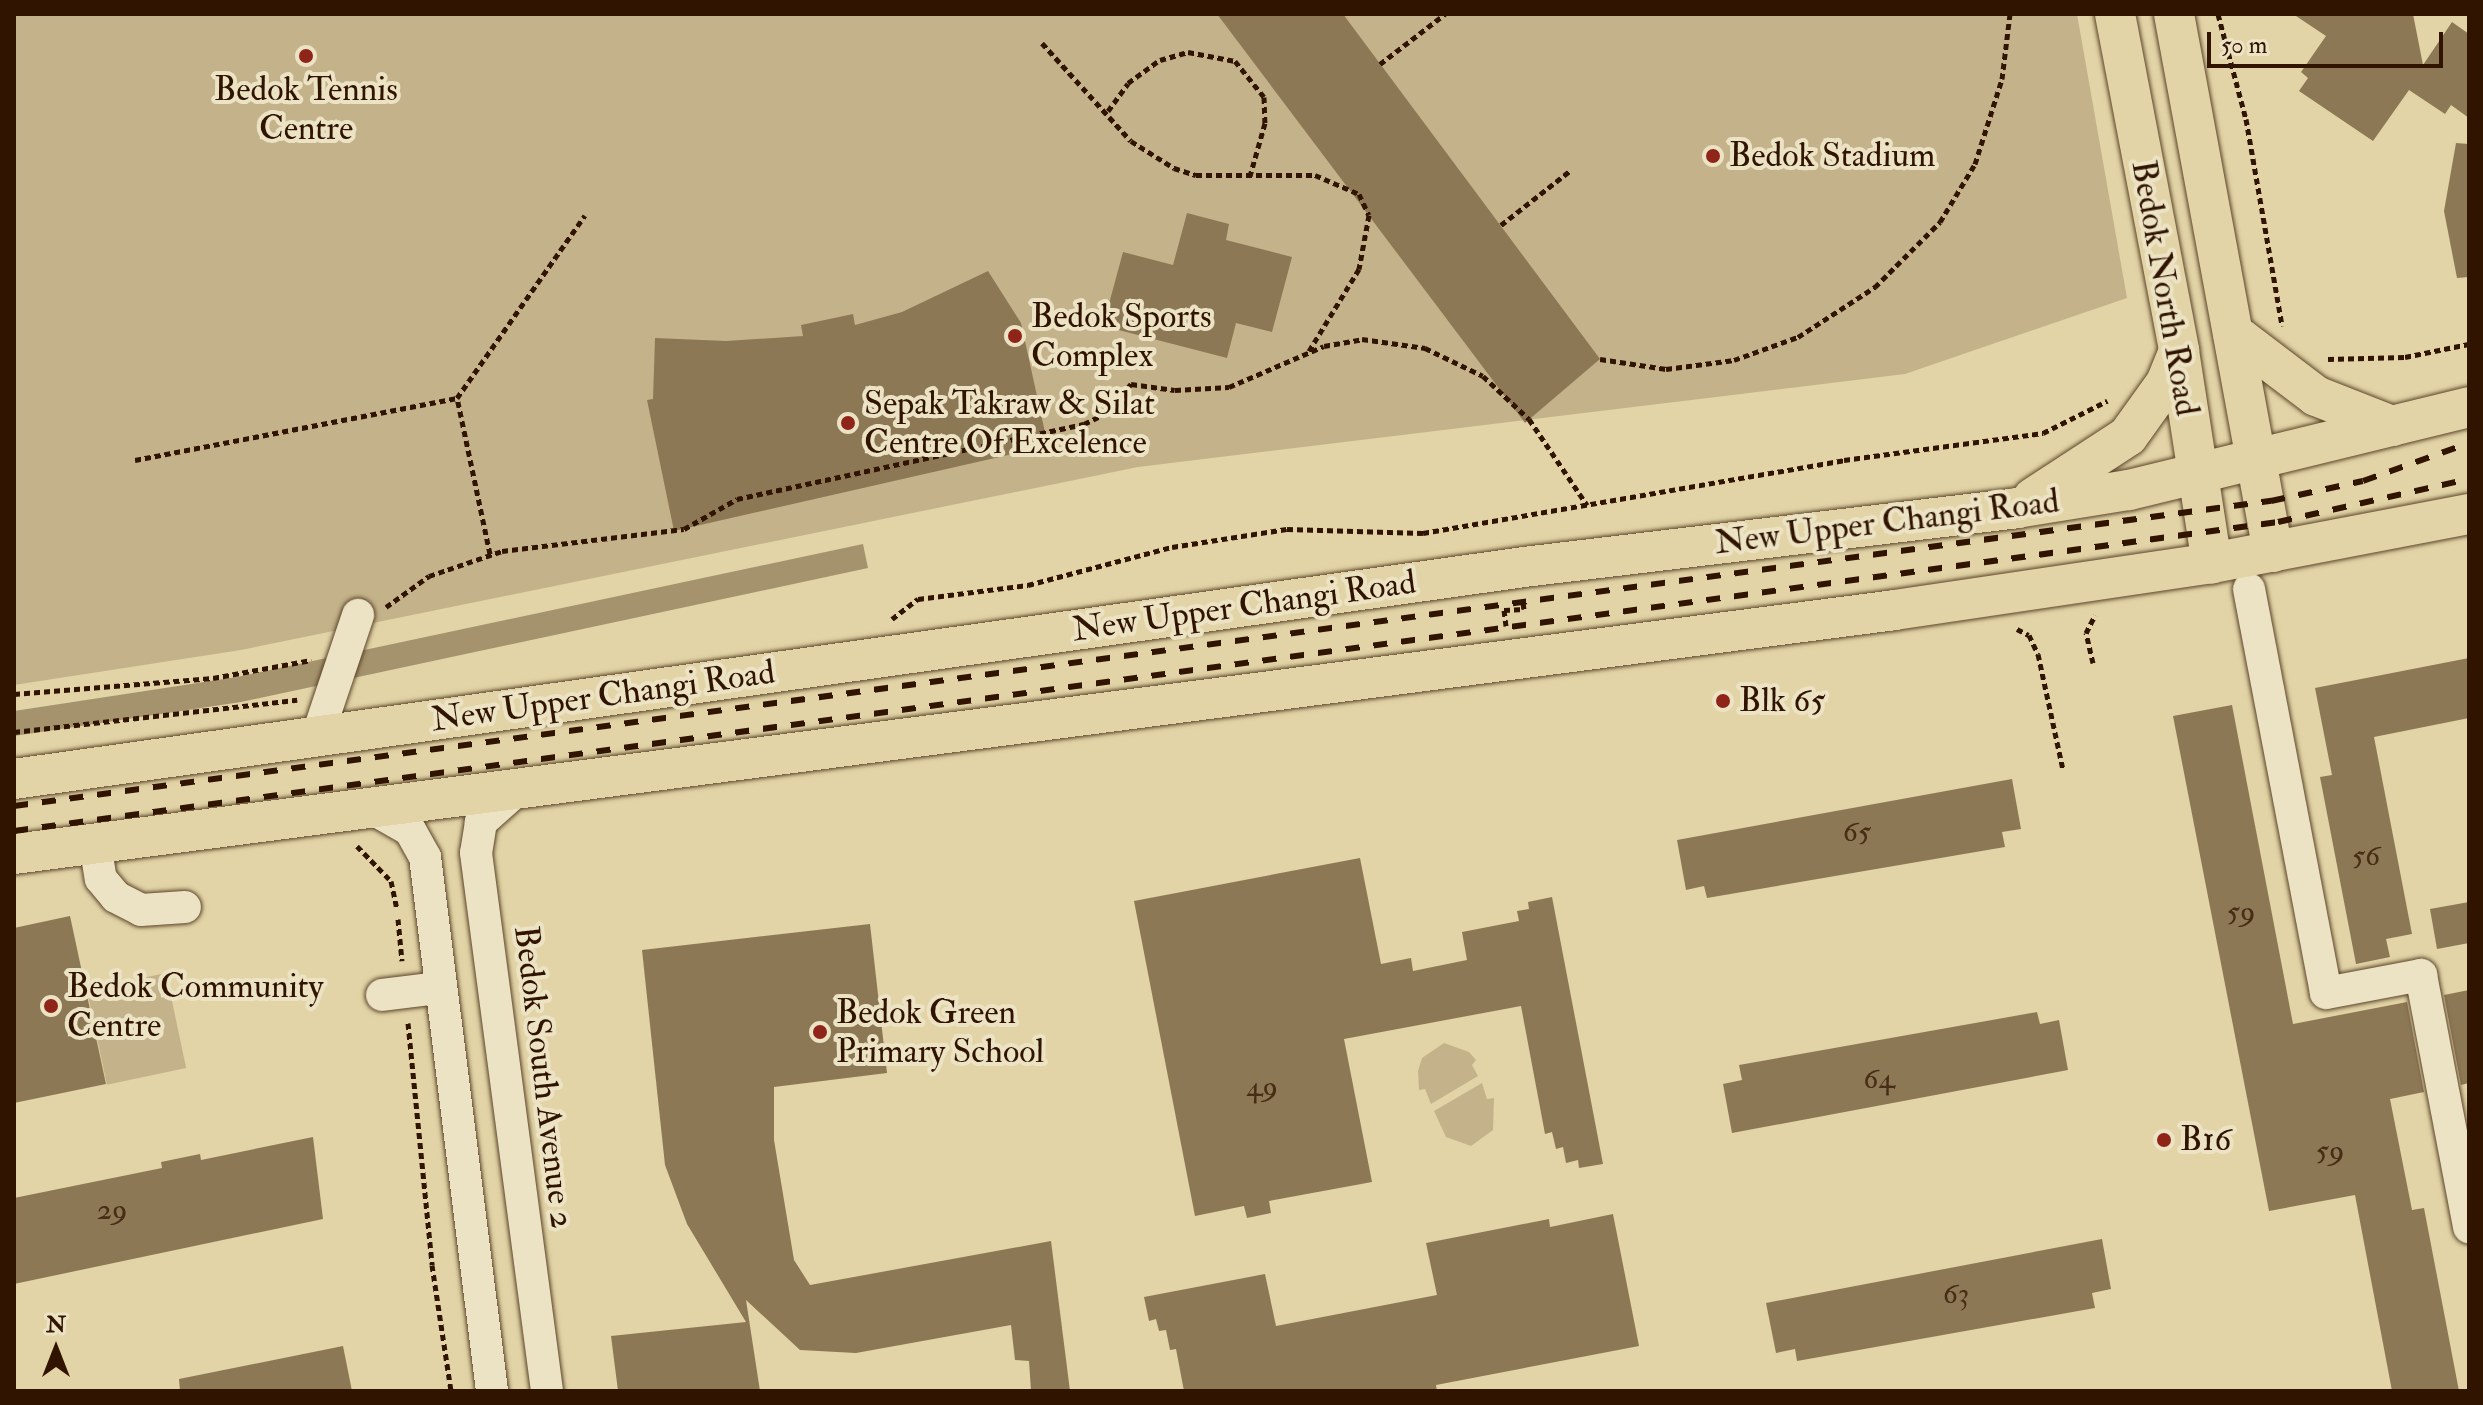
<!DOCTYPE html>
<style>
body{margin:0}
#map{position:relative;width:2483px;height:1405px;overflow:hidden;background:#e2d4a6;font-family:"IM FELL Double Pica",serif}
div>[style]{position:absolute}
.green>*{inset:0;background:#c4b38a;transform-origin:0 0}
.water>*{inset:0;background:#a5936e}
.building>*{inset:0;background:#8d7856}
.path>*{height:5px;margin-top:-2.5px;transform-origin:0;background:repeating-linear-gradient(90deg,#301400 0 6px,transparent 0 10px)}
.roads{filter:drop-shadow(0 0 2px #5c442a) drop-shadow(0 0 2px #5c442a)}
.minor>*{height:32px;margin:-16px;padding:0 16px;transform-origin:16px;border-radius:16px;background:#ece3c5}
.major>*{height:40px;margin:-20px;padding:0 20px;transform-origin:20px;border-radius:20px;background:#e2d4a6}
.rail>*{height:6px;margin-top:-3px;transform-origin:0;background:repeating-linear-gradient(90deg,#301400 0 14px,transparent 0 28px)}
.dots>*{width:22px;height:22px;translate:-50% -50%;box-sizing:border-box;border:4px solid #ece3c5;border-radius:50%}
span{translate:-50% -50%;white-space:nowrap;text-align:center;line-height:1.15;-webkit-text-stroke:8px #ece3c5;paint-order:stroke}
.number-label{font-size:30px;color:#472d16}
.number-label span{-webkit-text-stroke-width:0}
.poi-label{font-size:34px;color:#301400}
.left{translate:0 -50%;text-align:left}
.street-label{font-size:34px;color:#301400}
.frame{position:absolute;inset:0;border:16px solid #301400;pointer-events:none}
.north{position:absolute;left:16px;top:1309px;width:80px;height:80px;-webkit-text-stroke:6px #ece3c5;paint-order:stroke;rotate:0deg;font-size:22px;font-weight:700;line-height:32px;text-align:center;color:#301400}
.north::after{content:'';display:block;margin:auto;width:28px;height:36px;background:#301400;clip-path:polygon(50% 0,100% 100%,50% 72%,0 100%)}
.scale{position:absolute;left:2207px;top:32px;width:236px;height:36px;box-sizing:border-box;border:4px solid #301400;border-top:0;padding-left:10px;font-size:24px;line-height:28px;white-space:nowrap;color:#301400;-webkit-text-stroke:6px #ece3c5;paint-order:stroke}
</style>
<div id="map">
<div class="green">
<div style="clip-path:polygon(14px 14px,2077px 14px,2127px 298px,1905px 374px,1138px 467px,241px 650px,14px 685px)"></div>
<div style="left:166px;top:973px;width:97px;height:81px;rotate:78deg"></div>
<div style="clip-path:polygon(1444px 1043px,1469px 1052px,1476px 1060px,1472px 1065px,1478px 1076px,1431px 1104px,1425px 1089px,1419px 1090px,1418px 1071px,1422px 1058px)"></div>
<div style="clip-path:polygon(1482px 1083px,1487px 1099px,1494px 1098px,1493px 1130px,1471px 1146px,1446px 1137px,1434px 1111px)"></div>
</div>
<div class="water">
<div style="clip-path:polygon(863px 544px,868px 568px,241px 702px,14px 736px,14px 711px,237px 677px)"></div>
</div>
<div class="building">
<div style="clip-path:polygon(1217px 14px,1343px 14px,1600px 359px,1525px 423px)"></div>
<div style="clip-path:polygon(2293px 14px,2413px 14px,2423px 65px,2452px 22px,2469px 34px,2469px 118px,2451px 105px,2445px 114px,2409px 90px,2373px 141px,2299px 91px,2308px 78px,2301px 72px,2326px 36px)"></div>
<div style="clip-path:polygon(2456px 143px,2469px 144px,2469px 277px,2457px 278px,2444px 211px)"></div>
<div style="clip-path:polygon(1187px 213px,1229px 224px,1226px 240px,1292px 257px,1272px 332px,1236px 323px,1227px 358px,1103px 326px,1123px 252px,1173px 265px)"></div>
<div style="clip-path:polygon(988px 271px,1021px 323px,1048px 446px,674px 531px,647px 400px,653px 399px,655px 338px,726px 341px,803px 336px,801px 325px,853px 314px,855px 325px,902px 312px)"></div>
<div style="clip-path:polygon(2469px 658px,2469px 718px,2374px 737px,2412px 934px,2386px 939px,2390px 957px,2356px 964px,2320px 777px,2332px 775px,2315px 688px)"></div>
<div style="clip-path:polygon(2232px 705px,2293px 1024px,2407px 1002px,2424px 1092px,2390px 1099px,2412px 1210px,2424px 1208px,2459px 1391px,2392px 1391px,2355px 1195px,2269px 1211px,2173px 716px)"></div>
<div style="clip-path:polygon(2012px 779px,2021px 829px,2002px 832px,2005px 847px,1707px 898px,1704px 886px,1686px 890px,1677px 840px)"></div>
<div style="clip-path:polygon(1360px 858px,1381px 964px,1411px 958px,1413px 971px,1467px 960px,1462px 932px,1519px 921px,1517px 911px,1529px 909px,1528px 902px,1552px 897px,1603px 1164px,1579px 1168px,1578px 1160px,1566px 1163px,1563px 1147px,1556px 1149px,1552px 1132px,1545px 1134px,1521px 1006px,1344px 1039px,1372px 1182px,1269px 1201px,1271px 1213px,1247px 1218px,1244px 1206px,1195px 1216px,1134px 901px)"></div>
<div style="clip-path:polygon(2469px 902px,2469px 943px,2437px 949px,2430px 909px)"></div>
<div style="clip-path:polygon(70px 916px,106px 1084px,14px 1103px,14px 928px)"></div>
<div style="clip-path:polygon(870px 924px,887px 1073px,774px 1087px,774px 1140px,794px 1260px,810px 1285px,1051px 1241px,1070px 1391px,1031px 1391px,1029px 1361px,1015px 1360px,1011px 1325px,856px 1353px,800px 1350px,746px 1300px,760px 1391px,618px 1391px,611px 1336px,746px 1322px,687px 1224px,665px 1165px,642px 950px)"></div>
<div style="clip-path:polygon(2469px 990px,2469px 1083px,2461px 1085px,2444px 995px)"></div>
<div style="clip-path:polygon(2037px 1012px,2040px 1024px,2059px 1020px,2068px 1070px,1732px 1133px,1723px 1084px,1742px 1080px,1739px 1065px)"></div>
<div style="clip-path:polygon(313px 1137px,323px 1219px,14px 1284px,14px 1198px,162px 1168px,161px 1162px,200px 1154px,201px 1160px)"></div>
<div style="clip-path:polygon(1613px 1214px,1639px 1346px,1436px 1385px,1437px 1391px,1184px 1391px,1176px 1349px,1170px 1350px,1166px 1330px,1159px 1331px,1156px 1319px,1149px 1321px,1144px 1297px,1265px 1274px,1276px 1326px,1437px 1295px,1426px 1243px,1549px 1219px,1550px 1227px)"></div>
<div style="clip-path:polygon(2102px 1239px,2111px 1289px,2092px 1293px,2095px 1308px,1797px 1361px,1795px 1349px,1776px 1353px,1766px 1303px)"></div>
<div style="clip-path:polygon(343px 1346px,352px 1391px,180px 1391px,179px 1379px)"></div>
</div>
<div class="path">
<div style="left:2218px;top:14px;width:109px;rotate:75.1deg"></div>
<div style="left:2246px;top:119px;width:210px;rotate:80.1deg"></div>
<div style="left:1042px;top:43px;width:132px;rotate:47.8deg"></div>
<div style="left:1131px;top:141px;width:51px;rotate:32.1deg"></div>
<div style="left:1174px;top:168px;width:23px;rotate:18deg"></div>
<div style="left:1196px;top:175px;width:119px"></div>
<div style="left:1315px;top:175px;width:48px;rotate:23.4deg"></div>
<div style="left:1359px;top:194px;width:23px;rotate:65deg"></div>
<div style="left:1369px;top:215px;width:55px;rotate:100.5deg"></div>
<div style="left:1359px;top:269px;width:96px;rotate:121.4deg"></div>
<div style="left:1380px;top:64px;width:82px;rotate:-37.6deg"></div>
<div style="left:1108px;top:111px;width:34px;rotate:-54deg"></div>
<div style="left:1128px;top:83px;width:39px;rotate:-36deg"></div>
<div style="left:1160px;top:60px;width:29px;rotate:-16deg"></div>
<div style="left:1188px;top:52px;width:48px;rotate:10.8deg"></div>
<div style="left:1235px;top:61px;width:46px;rotate:51.1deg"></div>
<div style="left:1264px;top:97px;width:26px;rotate:88deg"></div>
<div style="left:1265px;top:123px;width:55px;rotate:105.8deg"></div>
<div style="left:1501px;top:225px;width:89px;rotate:-38.2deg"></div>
<div style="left:1600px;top:359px;width:67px;rotate:8.6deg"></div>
<div style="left:1666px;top:369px;width:69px;rotate:-7.5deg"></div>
<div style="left:1734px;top:360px;width:68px;rotate:-19.8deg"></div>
<div style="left:1798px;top:337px;width:92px;rotate:-33deg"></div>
<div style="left:1875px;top:287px;width:92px;rotate:-45deg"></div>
<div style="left:1940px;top:222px;width:68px;rotate:-58.9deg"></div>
<div style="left:1975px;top:164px;width:89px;rotate:-72.4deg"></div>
<div style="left:2002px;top:79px;width:65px;rotate:-83deg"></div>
<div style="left:2328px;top:359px;width:77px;rotate:-1.5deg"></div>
<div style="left:2405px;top:357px;width:65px;rotate:-11.5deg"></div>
<div style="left:135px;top:460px;width:328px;rotate:-10.9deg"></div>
<div style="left:490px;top:554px;width:159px;rotate:-101.9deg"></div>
<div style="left:457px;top:398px;width:223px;rotate:-55deg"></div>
<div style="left:386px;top:607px;width:53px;rotate:-35.8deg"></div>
<div style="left:429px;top:576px;width:77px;rotate:-18.9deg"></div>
<div style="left:502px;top:551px;width:183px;rotate:-6.9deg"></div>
<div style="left:684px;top:529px;width:61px;rotate:-29.5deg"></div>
<div style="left:737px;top:499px;width:355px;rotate:-12.2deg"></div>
<div style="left:1084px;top:424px;width:28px;rotate:-26deg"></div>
<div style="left:1109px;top:412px;width:36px;rotate:-52deg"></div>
<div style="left:1131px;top:384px;width:44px;rotate:7.8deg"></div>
<div style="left:1175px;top:390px;width:54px;rotate:-3.2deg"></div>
<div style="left:1229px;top:387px;width:103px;rotate:-23.3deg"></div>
<div style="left:1324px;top:346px;width:39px;rotate:-10deg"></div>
<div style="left:1362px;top:339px;width:64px;rotate:8.1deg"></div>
<div style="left:1425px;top:348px;width:64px;rotate:25.8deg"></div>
<div style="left:1483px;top:376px;width:63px;rotate:43.1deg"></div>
<div style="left:1529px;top:419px;width:104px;rotate:56deg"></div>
<div style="left:892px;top:619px;width:33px;rotate:-38deg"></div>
<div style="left:918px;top:599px;width:111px;rotate:-7.3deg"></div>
<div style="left:1028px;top:585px;width:149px;rotate:-14.8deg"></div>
<div style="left:1172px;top:547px;width:116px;rotate:-8.9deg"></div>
<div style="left:1287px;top:529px;width:136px;rotate:1.7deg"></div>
<div style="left:1423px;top:533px;width:427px;rotate:-9.8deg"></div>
<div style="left:1844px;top:460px;width:201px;rotate:-7.7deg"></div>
<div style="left:2043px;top:433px;width:72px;rotate:-26.6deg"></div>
<div style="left:1506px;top:626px;width:16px;rotate:-97deg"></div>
<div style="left:1504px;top:610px;width:20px;rotate:-3deg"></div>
<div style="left:1524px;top:609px;width:6px;rotate:-99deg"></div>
<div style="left:2017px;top:629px;width:13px;rotate:27deg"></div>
<div style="left:2029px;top:635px;width:21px;rotate:65deg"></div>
<div style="left:2038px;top:654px;width:119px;rotate:77.8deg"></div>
<div style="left:2093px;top:663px;width:31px;rotate:-103deg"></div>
<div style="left:2086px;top:633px;width:20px;rotate:-63deg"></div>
<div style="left:14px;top:694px;width:200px;rotate:-4.6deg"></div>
<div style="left:213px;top:678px;width:100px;rotate:-10.4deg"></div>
<div style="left:14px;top:732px;width:285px;rotate:-6.5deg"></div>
<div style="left:357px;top:846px;width:49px;rotate:45.8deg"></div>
<div style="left:391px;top:881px;width:29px;rotate:78deg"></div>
<div style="left:398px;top:919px;width:42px;rotate:84.6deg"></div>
<div style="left:408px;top:1023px;width:243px;rotate:84.3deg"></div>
<div style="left:432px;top:1265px;width:127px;rotate:81.4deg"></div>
</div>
<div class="roads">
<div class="minor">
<div style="left:2249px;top:589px;width:411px;rotate:79.2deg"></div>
<div style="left:2326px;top:993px;width:97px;rotate:-10.7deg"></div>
<div style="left:2421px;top:975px;width:257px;rotate:79.2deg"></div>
<div style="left:317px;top:737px;width:129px;rotate:-71.4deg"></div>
<div style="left:518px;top:789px;width:50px;rotate:138.3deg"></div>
<div style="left:481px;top:822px;width:31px;rotate:99deg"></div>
<div style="left:476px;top:853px;width:543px;rotate:82.48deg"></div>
<div style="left:368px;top:806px;width:48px;rotate:29.7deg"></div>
<div style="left:410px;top:830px;width:31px;rotate:61deg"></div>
<div style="left:425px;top:857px;width:538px;rotate:82.85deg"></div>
<div style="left:95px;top:843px;width:36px;rotate:81deg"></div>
<div style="left:101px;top:879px;width:23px;rotate:50deg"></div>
<div style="left:116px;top:897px;width:28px;rotate:27deg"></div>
<div style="left:141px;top:910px;width:44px;rotate:-3.9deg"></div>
<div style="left:382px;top:995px;width:56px;rotate:-7.1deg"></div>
</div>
<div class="major">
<div style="left:2115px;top:14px;width:343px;rotate:79.2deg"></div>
<div style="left:2179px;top:351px;width:215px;rotate:81.2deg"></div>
<div style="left:2174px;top:14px;width:547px;rotate:79.57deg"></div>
<div style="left:2233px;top:333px;width:104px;rotate:37.2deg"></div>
<div style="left:2316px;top:396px;width:82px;rotate:21.5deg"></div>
<div style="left:2033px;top:498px;width:113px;rotate:-33.1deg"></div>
<div style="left:2128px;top:436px;width:65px;rotate:-54.4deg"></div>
<div style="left:2166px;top:383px;width:35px;rotate:-68deg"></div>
<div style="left:14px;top:779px;width:1525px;rotate:-7.99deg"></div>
<div style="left:1524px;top:567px;width:496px;rotate:-6.8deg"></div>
<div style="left:2016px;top:508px;width:114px;rotate:-9.1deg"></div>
<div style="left:2129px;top:490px;width:350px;rotate:-13.7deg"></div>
<div style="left:14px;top:854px;width:1896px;rotate:-7.39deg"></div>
<div style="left:1894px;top:610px;width:321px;rotate:-8.4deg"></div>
<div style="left:2212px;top:563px;width:262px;rotate:-10.8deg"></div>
</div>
</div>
<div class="rail">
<div style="left:14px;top:806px;width:2278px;rotate:-7.7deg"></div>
<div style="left:2271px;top:501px;width:94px;rotate:-12.3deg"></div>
<div style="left:2363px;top:481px;width:113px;rotate:-19.7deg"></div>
<div style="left:14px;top:831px;width:2285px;rotate:-7.77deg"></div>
<div style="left:2278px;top:522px;width:196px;rotate:-12.7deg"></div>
</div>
<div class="dots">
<div style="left:306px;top:56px;background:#8f2418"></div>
<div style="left:1713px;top:156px;background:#8f2418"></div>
<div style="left:1015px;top:336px;background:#8f2418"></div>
<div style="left:848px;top:423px;background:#8f2418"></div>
<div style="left:1723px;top:701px;background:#8f2418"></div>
<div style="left:51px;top:1006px;background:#8f2418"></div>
<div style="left:820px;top:1032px;background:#8f2418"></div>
<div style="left:2164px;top:1140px;background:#8f2418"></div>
</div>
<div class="number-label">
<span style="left:1857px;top:832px">65</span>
<span style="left:2366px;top:856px">56</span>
<span style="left:2241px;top:912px">59</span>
<span style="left:1879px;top:1079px">64</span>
<span style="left:1262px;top:1087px">49</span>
<span style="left:2330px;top:1151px">59</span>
<span style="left:112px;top:1210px">29</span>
<span style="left:1956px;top:1294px">63</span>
</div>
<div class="poi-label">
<span style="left:306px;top:109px">Bedok Tennis<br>Centre</span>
<span class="left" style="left:1729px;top:156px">Bedok Stadium</span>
<span class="left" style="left:1031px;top:336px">Bedok Sports<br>Complex</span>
<span class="left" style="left:864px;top:423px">Sepak Takraw &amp; Silat<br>Centre Of Excelence</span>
<span class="left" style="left:1739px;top:701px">Blk 65</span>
<span class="left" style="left:67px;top:1006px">Bedok Community<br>Centre</span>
<span class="left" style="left:836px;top:1032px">Bedok Green<br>Primary School</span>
<span class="left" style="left:2180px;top:1140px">B16</span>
</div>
<div class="street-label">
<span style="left:2165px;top:288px;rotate:80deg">Bedok North Road</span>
<span style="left:1887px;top:522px;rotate:-7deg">New Upper Changi Road</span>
<span style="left:1244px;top:606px;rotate:-8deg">New Upper Changi Road</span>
<span style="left:603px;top:696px;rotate:-8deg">New Upper Changi Road</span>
<span style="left:544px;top:1077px;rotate:83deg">Bedok South Avenue 2</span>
</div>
<div class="frame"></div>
<div class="north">N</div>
<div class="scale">50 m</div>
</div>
